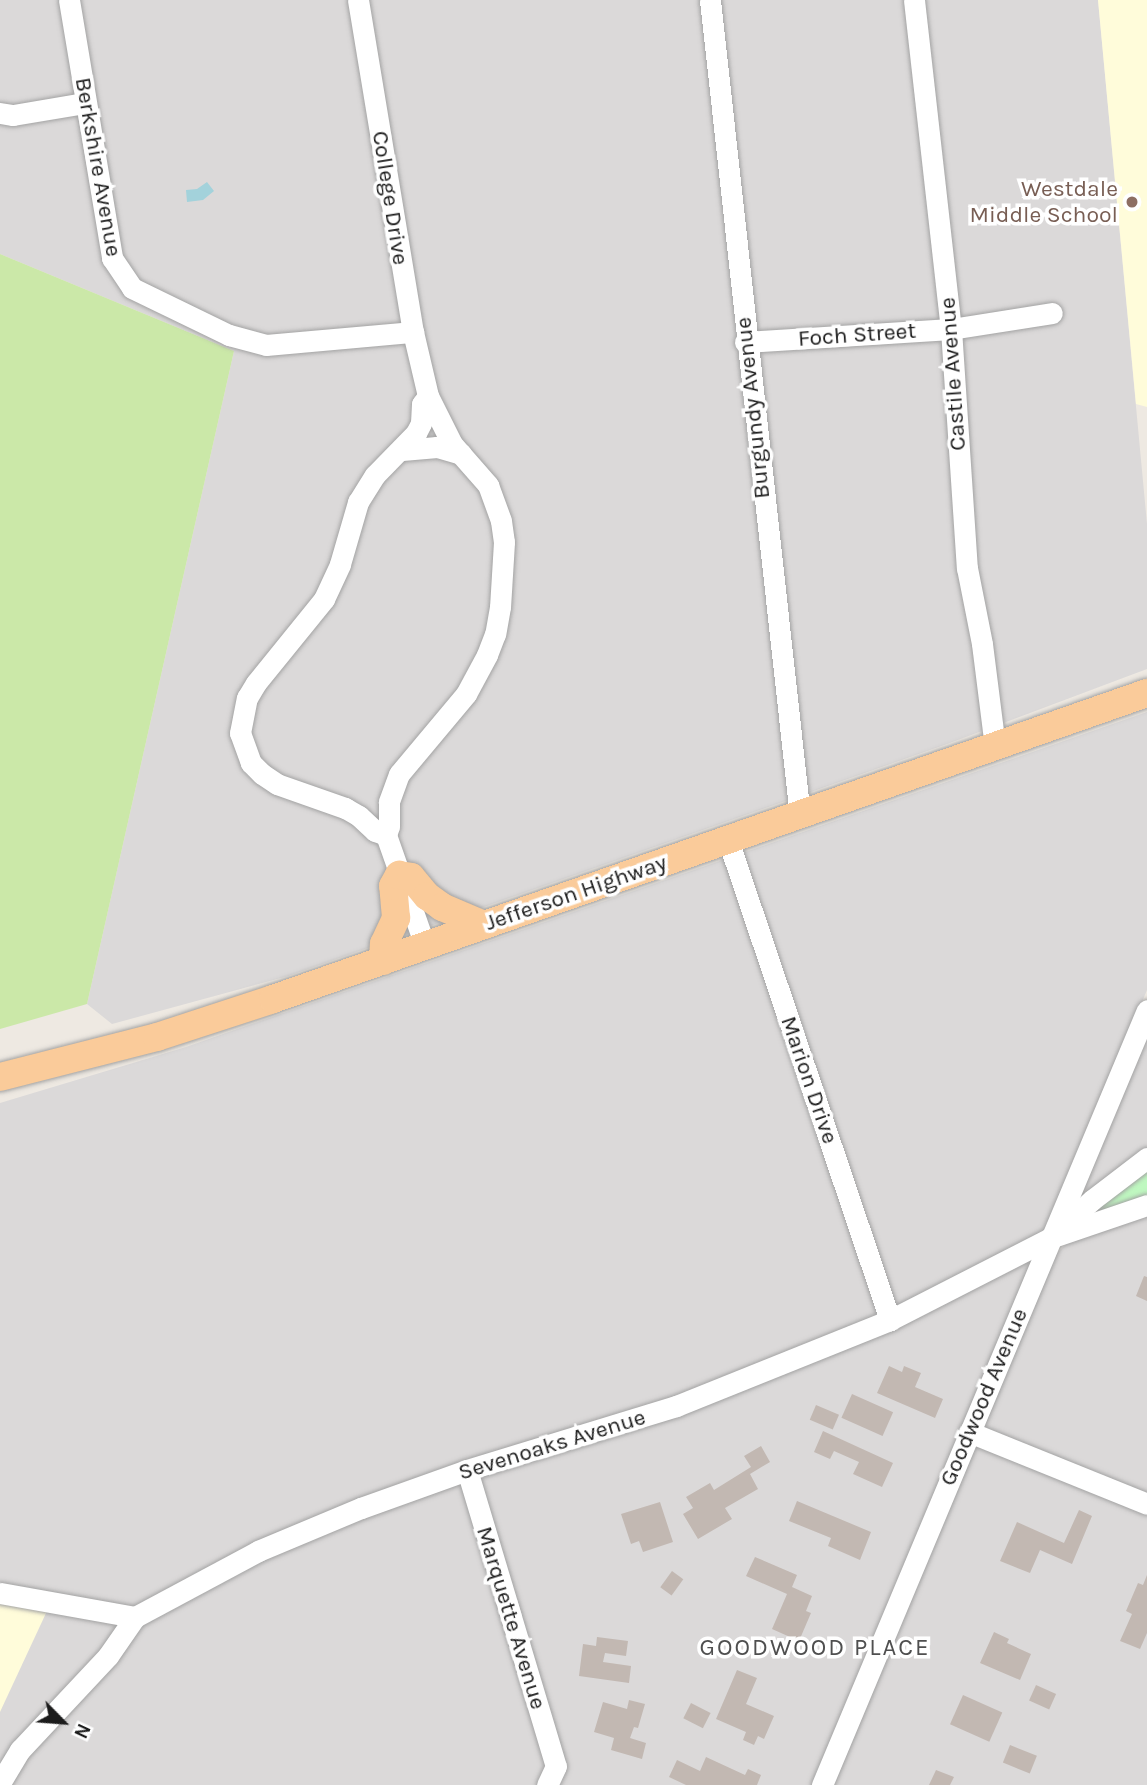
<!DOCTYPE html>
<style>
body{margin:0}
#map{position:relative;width:1147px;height:1785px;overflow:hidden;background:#eee9e2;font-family:Karla,sans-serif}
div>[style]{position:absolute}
.residential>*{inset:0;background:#dbd9d9}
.education>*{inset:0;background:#fffcda}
.grass>*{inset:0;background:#cbe8a8}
.park>*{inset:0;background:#bff8c0}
.water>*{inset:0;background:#a3d2db}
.building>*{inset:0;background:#c2b8b2;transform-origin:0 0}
.roads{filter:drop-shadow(0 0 2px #a3a3a3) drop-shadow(0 0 2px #a3a3a3)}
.minor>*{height:21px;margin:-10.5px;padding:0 10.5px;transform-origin:10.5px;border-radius:10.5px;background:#fff}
.major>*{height:28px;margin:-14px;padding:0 14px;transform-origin:14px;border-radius:14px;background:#facb9a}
.dots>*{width:19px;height:19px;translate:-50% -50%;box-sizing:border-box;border:4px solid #fff;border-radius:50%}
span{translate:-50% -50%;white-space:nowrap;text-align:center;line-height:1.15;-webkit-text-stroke:7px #fff;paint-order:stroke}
.street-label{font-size:23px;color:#1c1c1c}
.education-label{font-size:23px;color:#785e54}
.right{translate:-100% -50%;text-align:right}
.neighbourhood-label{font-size:24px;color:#4f4f4f;letter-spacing:2px}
.north{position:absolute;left:28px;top:1687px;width:70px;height:70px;-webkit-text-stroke:5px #fff;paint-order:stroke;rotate:115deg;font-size:19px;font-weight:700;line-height:28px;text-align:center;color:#1c1c1c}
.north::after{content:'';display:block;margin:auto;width:24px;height:32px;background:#1c1c1c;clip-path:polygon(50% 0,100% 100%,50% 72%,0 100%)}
</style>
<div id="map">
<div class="residential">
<div style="clip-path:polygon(0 0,1098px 0,1147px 524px,1147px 669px,947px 744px,288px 976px,112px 1024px,87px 1004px,234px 351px,0 254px)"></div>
<div style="clip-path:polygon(1147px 712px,1147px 990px,813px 1785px,0 1785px,0 1103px,186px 1047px)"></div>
<div style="clip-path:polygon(1147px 1032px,1147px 1152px,1087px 1191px,1083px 1186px)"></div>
<div style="clip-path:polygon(1147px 1210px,1147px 1785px,828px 1785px,1048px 1262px,1070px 1240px)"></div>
</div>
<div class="education">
<div style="clip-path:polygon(1098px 0,1147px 0,1147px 407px,1136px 404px)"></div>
<div style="clip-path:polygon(0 1599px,47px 1611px,0 1712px)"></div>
</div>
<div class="grass">
<div style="clip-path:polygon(0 254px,234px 351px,87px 1004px,0 1029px)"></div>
</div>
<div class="park">
<div style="clip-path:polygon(1147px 1166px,1147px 1199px,1086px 1215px)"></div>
</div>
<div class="water">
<div style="clip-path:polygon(207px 182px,214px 191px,203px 200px,187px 202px,186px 190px,197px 189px)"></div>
</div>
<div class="building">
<div style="clip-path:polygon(1144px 1276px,1147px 1277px,1147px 1301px,1136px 1296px)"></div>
<div style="clip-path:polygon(889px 1366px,902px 1372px,904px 1366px,921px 1373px,915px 1387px,943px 1399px,935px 1418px,877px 1393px)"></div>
<div style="left:852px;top:1394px;width:45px;height:26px;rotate:24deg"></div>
<div style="left:816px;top:1405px;width:25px;height:16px;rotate:23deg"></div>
<div style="clip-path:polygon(823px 1431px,893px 1463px,882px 1487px,853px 1474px,859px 1462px,834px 1451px,830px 1459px,814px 1452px)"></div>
<div style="clip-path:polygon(761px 1446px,770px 1462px,750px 1474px,758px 1489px,725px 1508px,732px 1519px,698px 1539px,683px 1514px,693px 1508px,686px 1497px,710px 1483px,714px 1490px,751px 1467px,744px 1456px)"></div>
<div style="clip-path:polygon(797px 1501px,871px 1532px,860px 1560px,828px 1546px,831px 1538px,789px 1521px)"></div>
<div style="clip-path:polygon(660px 1502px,673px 1542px,643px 1552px,639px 1541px,631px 1544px,621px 1514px)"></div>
<div style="clip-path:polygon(1079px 1510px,1092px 1516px,1072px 1564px,1040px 1550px,1030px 1573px,1000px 1561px,1017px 1522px,1064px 1543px)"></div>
<div style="clip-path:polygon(755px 1557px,797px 1575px,792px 1587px,812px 1596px,806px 1611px,811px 1613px,799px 1641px,772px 1629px,787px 1594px,746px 1576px)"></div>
<div style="left:672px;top:1571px;width:14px;height:20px;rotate:36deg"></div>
<div style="clip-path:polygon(1147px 1575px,1147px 1633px,1140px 1649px,1120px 1641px,1132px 1614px,1126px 1611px,1138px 1583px,1143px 1585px)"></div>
<div style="clip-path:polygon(994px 1632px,1009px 1639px,1007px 1643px,1031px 1654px,1020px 1680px,980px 1663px)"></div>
<div style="clip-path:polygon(597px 1637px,628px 1641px,626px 1656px,605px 1653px,603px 1662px,631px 1666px,629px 1683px,579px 1676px,583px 1644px,596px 1646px)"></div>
<div style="clip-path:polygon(737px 1670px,757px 1678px,746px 1704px,774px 1716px,764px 1739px,758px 1736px,754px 1745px,743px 1740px,746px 1732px,716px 1719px)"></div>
<div style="left:1036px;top:1685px;width:22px;height:17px;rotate:24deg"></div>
<div style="left:963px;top:1695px;width:43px;height:32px;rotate:24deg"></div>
<div style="clip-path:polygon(629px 1700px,645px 1704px,638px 1728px,634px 1727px,630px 1738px,646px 1743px,642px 1759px,611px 1750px,614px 1738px,594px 1732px,603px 1702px,627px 1709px)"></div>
<div style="left:691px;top:1703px;width:22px;height:17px;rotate:27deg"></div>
<div style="left:1010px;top:1745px;width:29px;height:19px;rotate:22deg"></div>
<div style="clip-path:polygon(706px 1757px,745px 1775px,748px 1769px,761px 1775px,757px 1785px,686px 1785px,669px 1777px,677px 1760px,700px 1771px)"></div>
<div style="clip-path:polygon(936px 1770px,954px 1777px,950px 1785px,929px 1785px)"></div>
</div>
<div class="roads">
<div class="minor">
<div style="left:69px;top:0;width:262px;rotate:80.5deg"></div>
<div style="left:112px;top:258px;width:36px;rotate:56deg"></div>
<div style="left:132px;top:288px;width:108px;rotate:25.9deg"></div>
<div style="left:229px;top:335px;width:38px;rotate:15deg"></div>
<div style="left:266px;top:345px;width:148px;rotate:-5.1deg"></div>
<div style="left:358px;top:0;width:337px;rotate:80.6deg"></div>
<div style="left:413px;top:332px;width:66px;rotate:76.8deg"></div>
<div style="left:428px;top:396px;width:54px;rotate:63.4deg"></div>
<div style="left:452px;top:444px;width:55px;rotate:48.7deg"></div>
<div style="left:488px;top:485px;width:38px;rotate:70deg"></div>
<div style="left:501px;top:521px;width:21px;rotate:82deg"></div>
<div style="left:504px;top:542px;width:65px;rotate:93.5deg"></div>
<div style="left:500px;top:607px;width:27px;rotate:100deg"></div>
<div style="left:495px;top:634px;width:22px;rotate:111deg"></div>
<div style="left:487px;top:655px;width:44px;rotate:118.3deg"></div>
<div style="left:466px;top:694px;width:104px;rotate:129.9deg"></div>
<div style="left:399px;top:774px;width:30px;rotate:110deg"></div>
<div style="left:389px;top:802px;width:24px;rotate:90deg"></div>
<div style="left:389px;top:826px;width:9px;rotate:108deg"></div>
<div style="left:386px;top:835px;width:118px;rotate:70.6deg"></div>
<div style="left:710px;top:0;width:821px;rotate:83.71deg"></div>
<div style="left:914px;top:0;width:331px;rotate:83.6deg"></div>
<div style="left:951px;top:329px;width:240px;rotate:86.2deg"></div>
<div style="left:967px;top:568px;width:77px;rotate:78.8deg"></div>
<div style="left:982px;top:644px;width:104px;rotate:82.8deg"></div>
<div style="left:0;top:113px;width:13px;rotate:9deg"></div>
<div style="left:13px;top:115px;width:73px;rotate:-9.5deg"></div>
<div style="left:745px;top:342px;width:206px;rotate:-3.6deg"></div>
<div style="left:951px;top:329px;width:102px;rotate:-9deg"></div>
<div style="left:402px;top:450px;width:35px;rotate:-5deg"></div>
<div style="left:437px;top:447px;width:25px;rotate:16deg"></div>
<div style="left:386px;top:835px;width:12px;rotate:-160deg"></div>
<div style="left:375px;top:831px;width:22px;rotate:-137deg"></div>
<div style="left:359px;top:816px;width:16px;rotate:-150deg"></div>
<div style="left:345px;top:808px;width:72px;rotate:-160.6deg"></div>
<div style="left:277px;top:784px;width:18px;rotate:-146deg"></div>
<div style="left:262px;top:774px;width:16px;rotate:-135deg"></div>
<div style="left:251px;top:763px;width:32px;rotate:-110deg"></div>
<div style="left:240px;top:733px;width:36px;rotate:-79deg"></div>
<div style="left:247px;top:698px;width:17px;rotate:-59deg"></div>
<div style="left:256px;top:683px;width:108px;rotate:-51deg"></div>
<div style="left:324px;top:599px;width:38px;rotate:-65deg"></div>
<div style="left:340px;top:564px;width:65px;rotate:-73.8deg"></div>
<div style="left:358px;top:502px;width:32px;rotate:-58deg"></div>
<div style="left:375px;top:475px;width:59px;rotate:-45.7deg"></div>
<div style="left:416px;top:433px;width:11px;rotate:-63deg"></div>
<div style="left:421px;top:423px;width:19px;rotate:-87deg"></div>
<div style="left:422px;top:404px;width:10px;rotate:-53deg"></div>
<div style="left:728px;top:840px;width:507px;rotate:71.35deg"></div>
<div style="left:1056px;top:1236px;width:96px;rotate:-18.8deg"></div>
<div style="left:969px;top:1432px;width:192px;rotate:22deg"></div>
<div style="left:467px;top:1470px;width:309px;rotate:73.3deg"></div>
<div style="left:556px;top:1766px;width:21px;rotate:115deg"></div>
<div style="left:0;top:1593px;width:137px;rotate:10.1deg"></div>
<div style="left:0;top:1783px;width:39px;rotate:-59deg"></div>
<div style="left:20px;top:1750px;width:129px;rotate:-46.9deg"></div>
<div style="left:108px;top:1656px;width:47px;rotate:-55.3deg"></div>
<div style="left:135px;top:1617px;width:140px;rotate:-28.2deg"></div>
<div style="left:258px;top:1551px;width:112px;rotate:-22.7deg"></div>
<div style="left:361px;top:1508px;width:113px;rotate:-19.7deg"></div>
<div style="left:467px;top:1470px;width:219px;rotate:-17deg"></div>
<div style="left:676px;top:1406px;width:231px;rotate:-21.9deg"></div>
<div style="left:890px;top:1320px;width:180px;rotate:-27.1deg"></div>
<div style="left:1050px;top:1238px;width:57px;rotate:-42.1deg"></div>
<div style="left:1092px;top:1200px;width:69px;rotate:-37.4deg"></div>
<div style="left:822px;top:1785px;width:840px;rotate:-67.25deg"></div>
</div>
<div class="major">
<div style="left:383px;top:961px;width:17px;rotate:-87deg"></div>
<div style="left:384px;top:944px;width:29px;rotate:-65deg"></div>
<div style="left:396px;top:918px;width:32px;rotate:-95deg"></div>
<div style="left:393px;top:886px;width:13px;rotate:-61deg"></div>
<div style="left:399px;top:875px;width:12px;rotate:9deg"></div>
<div style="left:411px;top:877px;width:25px;rotate:50deg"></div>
<div style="left:427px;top:896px;width:19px;rotate:36deg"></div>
<div style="left:442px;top:907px;width:46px;rotate:23.2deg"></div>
<div style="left:0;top:1077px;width:162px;rotate:-14.3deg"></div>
<div style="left:157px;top:1037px;width:122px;rotate:-18.1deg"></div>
<div style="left:273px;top:999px;width:926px;rotate:-19.3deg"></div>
</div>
</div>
<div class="dots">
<div style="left:1132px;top:202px;background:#8d6e63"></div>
</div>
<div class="street-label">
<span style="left:98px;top:167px;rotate:80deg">Berkshire Avenue</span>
<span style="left:390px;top:198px;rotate:81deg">College Drive</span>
<span style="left:857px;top:335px;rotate:-4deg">Foch Street</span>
<span style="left:953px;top:374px;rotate:-94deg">Castile Avenue</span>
<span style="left:753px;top:408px;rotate:-96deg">Burgundy Avenue</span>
<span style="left:576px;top:893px;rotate:-19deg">Jefferson Highway</span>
<span style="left:809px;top:1080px;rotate:71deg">Marion Drive</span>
<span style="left:984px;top:1397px;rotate:-67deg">Goodwood Avenue</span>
<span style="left:552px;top:1445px;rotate:-17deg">Sevenoaks Avenue</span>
<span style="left:511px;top:1618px;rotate:73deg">Marquette Avenue</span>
</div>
<div class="education-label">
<span class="right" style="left:1118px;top:202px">Westdale<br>Middle School</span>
</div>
<div class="neighbourhood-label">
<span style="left:815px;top:1648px">GOODWOOD PLACE</span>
</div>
<div class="north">N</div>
</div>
